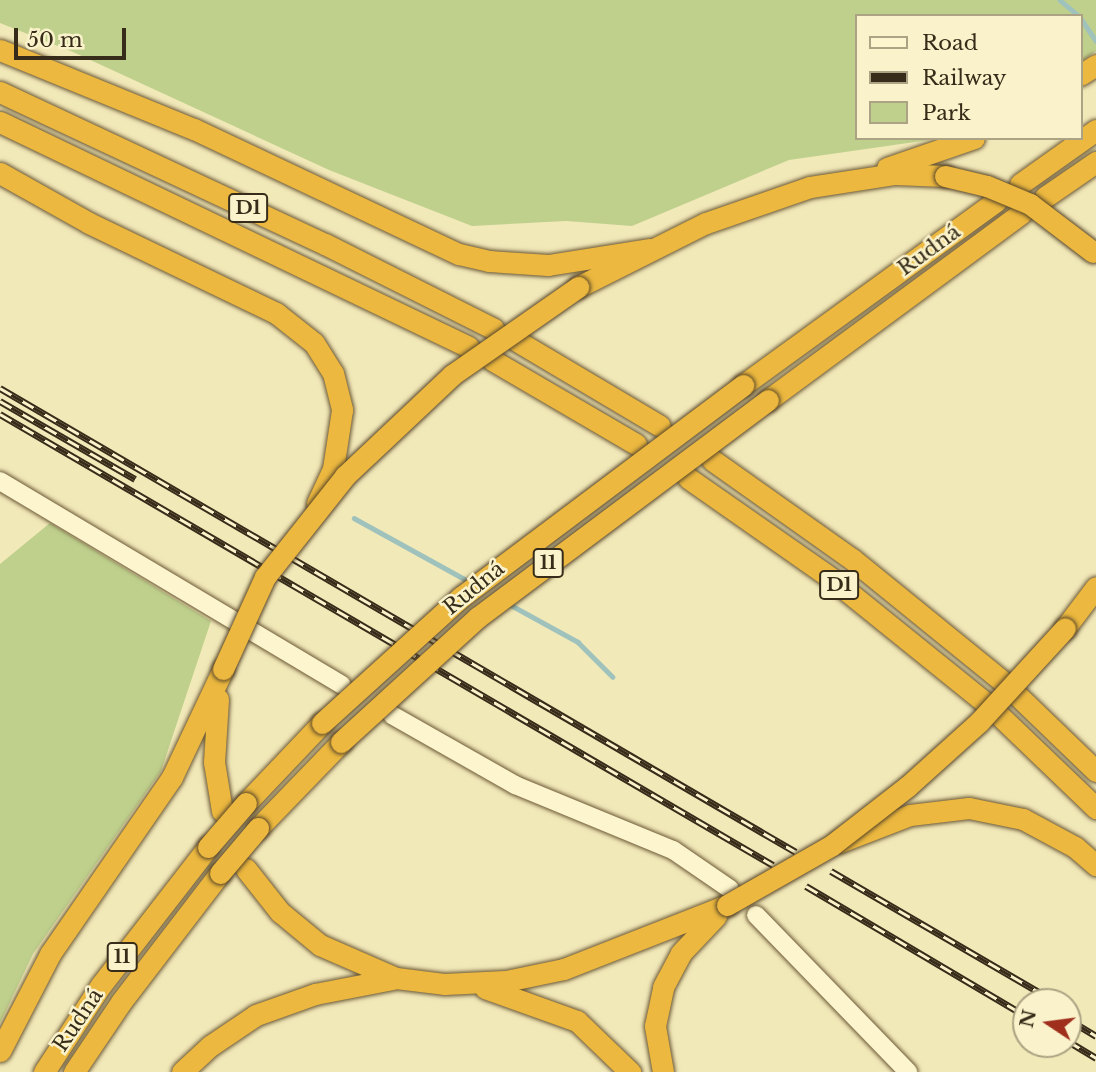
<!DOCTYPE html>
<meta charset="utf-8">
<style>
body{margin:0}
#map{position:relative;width:1096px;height:1072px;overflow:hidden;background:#f2e9b9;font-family:"Libre Baskerville",serif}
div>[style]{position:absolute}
.green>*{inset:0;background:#bfd08d}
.stream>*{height:4.5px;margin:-2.25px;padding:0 2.25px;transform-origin:2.25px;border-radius:2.25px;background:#9fc2bc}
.roads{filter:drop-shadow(0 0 2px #6b5836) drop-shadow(0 0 2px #6b5836)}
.secondary>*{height:18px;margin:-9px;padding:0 9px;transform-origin:9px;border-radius:9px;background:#fcf5cd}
.highway>*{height:21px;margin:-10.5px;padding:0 10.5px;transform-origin:10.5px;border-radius:10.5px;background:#ecb83f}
.rail>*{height:7px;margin-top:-3.5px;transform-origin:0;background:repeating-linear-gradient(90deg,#f9f2ca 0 13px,#372c19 0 26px);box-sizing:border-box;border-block:2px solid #372c19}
.bridges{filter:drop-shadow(0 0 2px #564428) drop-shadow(0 0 2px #564428)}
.highway-bridge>*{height:21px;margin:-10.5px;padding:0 10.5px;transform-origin:10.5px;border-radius:10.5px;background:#ecb83f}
span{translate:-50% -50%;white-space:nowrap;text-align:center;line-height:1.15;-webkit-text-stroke:5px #f9f2ca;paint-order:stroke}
.shield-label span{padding:2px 5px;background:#f9f2ca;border:2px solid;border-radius:5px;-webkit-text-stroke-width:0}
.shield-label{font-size:19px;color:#372c19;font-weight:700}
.street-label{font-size:21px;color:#372c19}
.legend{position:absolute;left:855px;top:14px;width:228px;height:126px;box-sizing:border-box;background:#f9f2ca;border:2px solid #aba383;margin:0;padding:9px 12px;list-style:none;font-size:21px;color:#372c19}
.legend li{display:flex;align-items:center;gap:14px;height:35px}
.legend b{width:35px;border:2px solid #aba383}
.north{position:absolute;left:1012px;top:988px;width:70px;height:70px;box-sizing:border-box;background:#f9f2ca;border:2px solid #aba383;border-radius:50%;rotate:283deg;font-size:19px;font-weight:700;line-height:28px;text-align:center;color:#372c19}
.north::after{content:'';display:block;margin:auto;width:24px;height:32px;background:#9f2e1d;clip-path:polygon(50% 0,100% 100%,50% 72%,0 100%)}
.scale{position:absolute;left:14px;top:28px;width:112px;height:32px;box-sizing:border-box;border:4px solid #372c19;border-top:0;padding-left:9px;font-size:21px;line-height:24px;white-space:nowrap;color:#372c19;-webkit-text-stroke:5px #f9f2ca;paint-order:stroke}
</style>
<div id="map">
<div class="green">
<div style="clip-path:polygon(0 0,1096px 0,1096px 51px,1080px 62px,1080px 16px,856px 16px,856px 138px,943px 138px,789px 160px,632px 226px,566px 221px,472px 226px,329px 170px,73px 52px,0 23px)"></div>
<div style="clip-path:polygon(50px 523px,211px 621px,161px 771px,33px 954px,0 1023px,0 564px)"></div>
</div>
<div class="stream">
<div style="left:1060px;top:0;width:25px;rotate:40deg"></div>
<div style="left:1080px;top:17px;width:29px;rotate:56deg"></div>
<div style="left:354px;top:518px;width:132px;rotate:28.9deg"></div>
<div style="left:509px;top:604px;width:79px;rotate:28.8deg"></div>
<div style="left:578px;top:642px;width:49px;rotate:45deg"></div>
</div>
<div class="roads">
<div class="secondary">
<div style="left:0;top:481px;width:398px;rotate:30.8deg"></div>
<div style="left:392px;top:715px;width:142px;rotate:29.6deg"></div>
<div style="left:515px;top:785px;width:171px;rotate:22.4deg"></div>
<div style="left:673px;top:850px;width:69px;rotate:34.4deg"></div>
<div style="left:756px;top:915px;width:219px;rotate:45.9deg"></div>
</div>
<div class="highway">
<div style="left:0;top:50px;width:209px;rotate:22.2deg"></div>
<div style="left:194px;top:129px;width:293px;rotate:25.3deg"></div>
<div style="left:459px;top:254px;width:31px;rotate:13deg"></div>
<div style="left:489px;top:261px;width:59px;rotate:3.9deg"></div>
<div style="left:548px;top:265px;width:102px;rotate:-9deg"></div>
<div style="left:1080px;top:75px;width:19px;rotate:-32deg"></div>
<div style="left:0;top:92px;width:359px;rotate:25.1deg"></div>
<div style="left:325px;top:244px;width:189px;rotate:26.7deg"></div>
<div style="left:0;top:122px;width:520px;rotate:25.63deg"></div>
<div style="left:887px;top:168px;width:92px;rotate:-19deg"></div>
<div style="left:0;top:173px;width:102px;rotate:29.3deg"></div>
<div style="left:89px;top:223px;width:208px;rotate:25.7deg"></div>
<div style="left:276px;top:313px;width:48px;rotate:38.3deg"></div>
<div style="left:314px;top:343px;width:36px;rotate:58deg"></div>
<div style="left:333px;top:373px;width:38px;rotate:76deg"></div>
<div style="left:342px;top:410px;width:60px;rotate:98.7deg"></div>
<div style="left:333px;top:469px;width:38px;rotate:115deg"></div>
<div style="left:1020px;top:184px;width:93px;rotate:-35.4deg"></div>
<div style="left:1045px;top:197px;width:62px;rotate:-34.5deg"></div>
<div style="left:578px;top:287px;width:143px;rotate:-26.6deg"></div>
<div style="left:706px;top:223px;width:110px;rotate:-19.1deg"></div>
<div style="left:810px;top:187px;width:86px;rotate:-8.7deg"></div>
<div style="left:895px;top:174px;width:50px;rotate:2.3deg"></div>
<div style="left:517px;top:341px;width:166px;rotate:30.7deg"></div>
<div style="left:492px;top:360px;width:167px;rotate:30.3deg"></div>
<div style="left:743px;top:385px;width:313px;rotate:-36deg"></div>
<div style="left:768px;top:400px;width:315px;rotate:-36.4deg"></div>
<div style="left:712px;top:460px;width:171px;rotate:35.3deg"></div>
<div style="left:852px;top:559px;width:193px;rotate:39.1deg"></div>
<div style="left:688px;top:478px;width:176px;rotate:35deg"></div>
<div style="left:832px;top:579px;width:194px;rotate:38.9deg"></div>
<div style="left:1065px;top:628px;width:51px;rotate:-52.9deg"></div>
<div style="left:1019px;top:697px;width:107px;rotate:43.9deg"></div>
<div style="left:218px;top:699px;width:63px;rotate:93.6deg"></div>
<div style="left:214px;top:762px;width:50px;rotate:80.7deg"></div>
<div style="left:1001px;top:717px;width:132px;rotate:43.8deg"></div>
<div style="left:246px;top:803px;width:110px;rotate:-46.5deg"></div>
<div style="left:258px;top:828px;width:120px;rotate:-46deg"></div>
<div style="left:840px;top:842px;width:75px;rotate:-21.1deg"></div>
<div style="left:910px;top:815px;width:59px;rotate:-6.8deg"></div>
<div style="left:969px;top:808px;width:55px;rotate:11.5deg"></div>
<div style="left:1023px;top:819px;width:59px;rotate:28.3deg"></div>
<div style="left:1075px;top:847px;width:28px;rotate:41deg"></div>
<div style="left:246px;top:869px;width:55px;rotate:51.7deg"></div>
<div style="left:280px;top:912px;width:52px;rotate:39.5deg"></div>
<div style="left:320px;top:945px;width:83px;rotate:23.5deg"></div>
<div style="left:396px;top:978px;width:48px;rotate:7.1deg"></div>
<div style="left:444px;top:984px;width:62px;rotate:-2.8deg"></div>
<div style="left:506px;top:981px;width:59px;rotate:-11.7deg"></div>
<div style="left:564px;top:969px;width:175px;rotate:-21.4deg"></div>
<div style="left:485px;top:988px;width:98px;rotate:19.7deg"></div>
<div style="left:577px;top:1021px;width:74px;rotate:43.9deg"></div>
<div style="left:0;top:1051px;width:109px;rotate:-62.7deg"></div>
<div style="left:50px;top:954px;width:215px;rotate:-55.4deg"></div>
<div style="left:172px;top:777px;width:119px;rotate:-64.7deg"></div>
<div style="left:44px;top:1072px;width:104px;rotate:-56.8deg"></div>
<div style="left:101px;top:985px;width:175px;rotate:-52.2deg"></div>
<div style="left:74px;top:1072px;width:84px;rotate:-56.1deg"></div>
<div style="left:121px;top:1002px;width:163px;rotate:-52.5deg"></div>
<div style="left:182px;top:1072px;width:38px;rotate:-43deg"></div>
<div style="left:210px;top:1046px;width:55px;rotate:-34deg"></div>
<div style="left:256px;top:1015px;width:63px;rotate:-19.6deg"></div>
<div style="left:315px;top:994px;width:79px;rotate:-10.9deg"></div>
<div style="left:663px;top:1072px;width:47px;rotate:-99.9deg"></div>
<div style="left:655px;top:1026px;width:40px;rotate:-78deg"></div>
<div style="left:663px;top:987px;width:38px;rotate:-62deg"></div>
<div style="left:681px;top:953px;width:51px;rotate:-46.6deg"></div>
</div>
</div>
<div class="rail">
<div style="left:0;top:388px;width:921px;rotate:30.24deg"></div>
<div style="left:0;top:401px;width:156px;rotate:30deg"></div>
<div style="left:0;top:414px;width:895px;rotate:30.26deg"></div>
<div style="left:831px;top:871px;width:260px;rotate:30.2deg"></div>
<div style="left:806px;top:886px;width:256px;rotate:30.6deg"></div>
<div style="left:1068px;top:1019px;width:33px;rotate:31deg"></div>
<div style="left:1068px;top:1041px;width:33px;rotate:31deg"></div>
</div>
<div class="bridges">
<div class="highway-bridge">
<div style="left:945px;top:176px;width:43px;rotate:13.4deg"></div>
<div style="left:987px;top:186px;width:47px;rotate:22.7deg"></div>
<div style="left:1030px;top:204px;width:79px;rotate:37.3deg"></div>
<div style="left:223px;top:669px;width:101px;rotate:-65.5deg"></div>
<div style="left:265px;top:577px;width:129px;rotate:-51.6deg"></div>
<div style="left:345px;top:476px;width:147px;rotate:-43.3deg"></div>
<div style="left:452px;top:375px;width:154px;rotate:-34.9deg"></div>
<div style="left:322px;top:723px;width:188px;rotate:-42.2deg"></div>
<div style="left:461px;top:597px;width:353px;rotate:-36.9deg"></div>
<div style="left:341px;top:742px;width:185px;rotate:-42.4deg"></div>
<div style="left:478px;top:617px;width:362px;rotate:-36.8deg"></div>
<div style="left:208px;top:847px;width:58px;rotate:-49.2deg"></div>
<div style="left:220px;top:873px;width:59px;rotate:-49.8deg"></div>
<div style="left:727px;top:905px;width:121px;rotate:-29.7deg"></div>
<div style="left:832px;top:845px;width:96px;rotate:-37.8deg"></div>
<div style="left:908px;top:786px;width:96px;rotate:-42deg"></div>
<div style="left:979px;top:722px;width:127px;rotate:-47.5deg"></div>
</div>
</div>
<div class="shield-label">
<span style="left:248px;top:208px">D1</span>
<span style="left:548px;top:563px">11</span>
<span style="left:839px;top:585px">D1</span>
<span style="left:122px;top:957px">11</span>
</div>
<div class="street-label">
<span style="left:929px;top:250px;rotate:-36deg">Rudná</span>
<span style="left:474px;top:588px;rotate:-39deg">Rudná</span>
<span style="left:78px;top:1020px;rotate:-56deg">Rudná</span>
</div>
<ul class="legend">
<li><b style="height:9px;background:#fcf5cd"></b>Road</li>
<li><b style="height:9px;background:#372c19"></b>Railway</li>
<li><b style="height:19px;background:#bfd08d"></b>Park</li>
</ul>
<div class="north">N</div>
<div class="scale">50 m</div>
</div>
